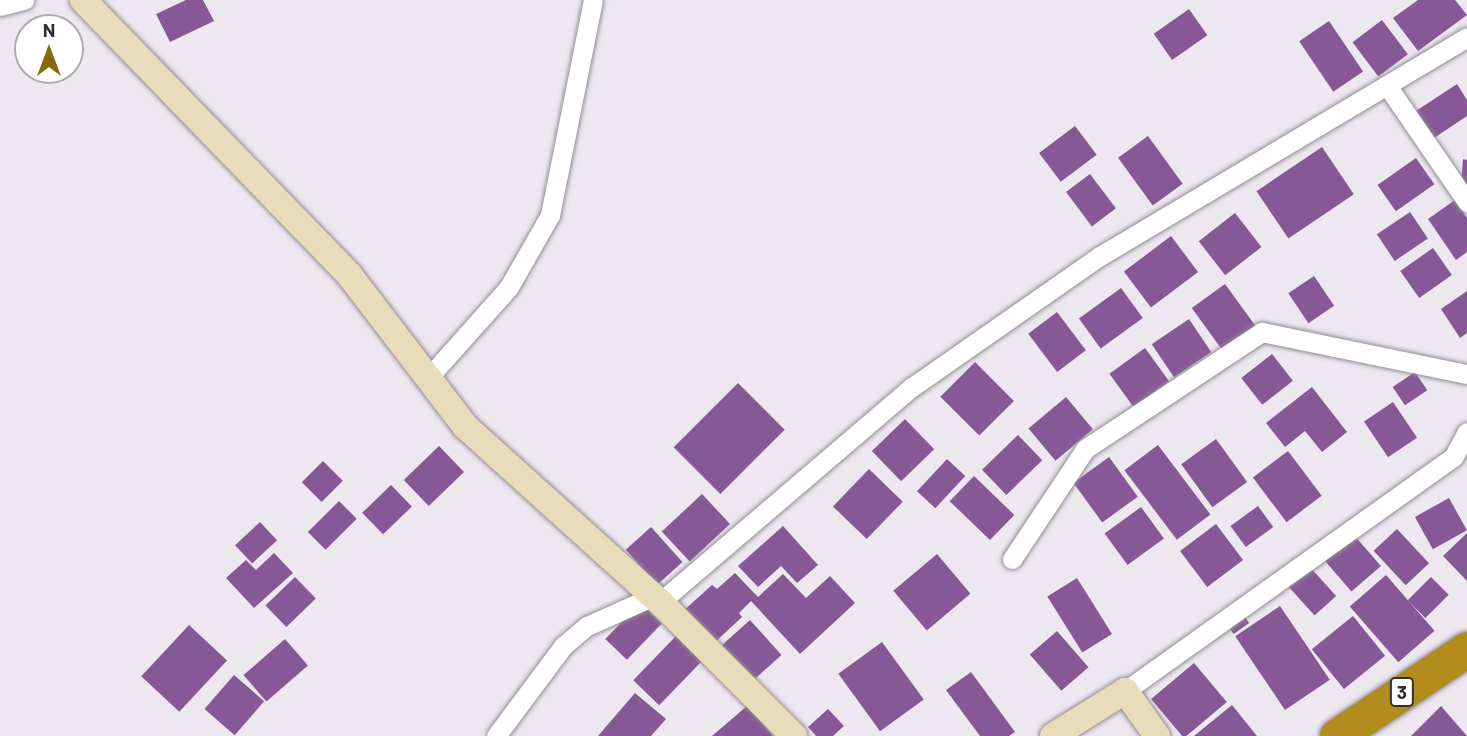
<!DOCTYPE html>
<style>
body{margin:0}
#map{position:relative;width:1467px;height:736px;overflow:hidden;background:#ede7ef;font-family:Barlow,sans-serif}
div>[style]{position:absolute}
.building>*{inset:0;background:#875896;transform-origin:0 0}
.roads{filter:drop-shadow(0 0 2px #928c94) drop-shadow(0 0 2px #928c94)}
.street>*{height:19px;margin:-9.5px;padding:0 9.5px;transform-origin:9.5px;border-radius:9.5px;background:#fff}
.secondary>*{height:26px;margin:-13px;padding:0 13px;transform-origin:13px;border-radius:13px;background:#e8dcbb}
.highway>*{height:35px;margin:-17.5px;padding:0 17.5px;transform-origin:17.5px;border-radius:17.5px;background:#b28c1c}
span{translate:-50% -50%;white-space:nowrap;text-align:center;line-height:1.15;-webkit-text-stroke:7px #fff;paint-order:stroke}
.shield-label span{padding:2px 5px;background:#fff;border:2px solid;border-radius:5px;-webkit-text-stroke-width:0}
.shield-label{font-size:19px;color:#322f32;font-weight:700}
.north{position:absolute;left:14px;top:14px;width:70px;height:70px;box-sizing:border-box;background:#fff;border:2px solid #adacad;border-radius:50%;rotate:0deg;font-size:19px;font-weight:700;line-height:28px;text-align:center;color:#322f32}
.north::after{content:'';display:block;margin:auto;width:24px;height:32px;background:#896907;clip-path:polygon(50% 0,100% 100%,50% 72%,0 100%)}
</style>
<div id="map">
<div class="building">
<div style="clip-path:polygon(186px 0,203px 0,214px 21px,170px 42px,156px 14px)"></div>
<div style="clip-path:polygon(1418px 0,1455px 0,1467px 15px,1418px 51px,1393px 18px)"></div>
<div style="left:1189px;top:9px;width:32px;height:43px;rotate:55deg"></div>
<div style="left:1382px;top:20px;width:43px;height:37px;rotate:53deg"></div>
<div style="left:1329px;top:21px;width:61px;height:36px;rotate:56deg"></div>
<div style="clip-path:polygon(1457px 84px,1467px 100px,1467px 116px,1434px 138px,1416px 111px)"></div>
<div style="left:1075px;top:126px;width:36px;height:45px;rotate:53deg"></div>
<div style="left:1148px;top:136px;width:59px;height:37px;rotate:54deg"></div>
<div style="left:1322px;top:147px;width:57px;height:79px;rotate:56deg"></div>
<div style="left:1416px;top:158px;width:32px;height:47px;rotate:55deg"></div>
<div style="clip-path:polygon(1463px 159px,1467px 160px,1467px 186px,1461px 186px)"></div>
<div style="left:1090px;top:174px;width:43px;height:30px;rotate:53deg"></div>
<div style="clip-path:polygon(1455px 200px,1467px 218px,1467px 252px,1456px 260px,1428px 219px)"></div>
<div style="left:1410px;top:212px;width:32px;height:40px;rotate:56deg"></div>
<div style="left:1235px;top:213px;width:43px;height:46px;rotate:52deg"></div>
<div style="left:1171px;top:236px;width:45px;height:59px;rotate:53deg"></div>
<div style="left:1433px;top:248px;width:33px;height:40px;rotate:55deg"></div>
<div style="left:1314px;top:276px;width:36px;height:31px;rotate:56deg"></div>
<div style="left:1225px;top:284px;width:52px;height:41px;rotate:54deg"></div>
<div style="left:1121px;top:288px;width:37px;height:52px;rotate:54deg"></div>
<div style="clip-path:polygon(1467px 291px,1467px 333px,1460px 338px,1441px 309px)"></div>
<div style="left:1057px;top:312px;width:48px;height:36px;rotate:53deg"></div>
<div style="left:1189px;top:319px;width:40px;height:45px;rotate:56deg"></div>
<div style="left:1145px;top:348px;width:41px;height:44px;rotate:54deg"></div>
<div style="left:1272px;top:354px;width:34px;height:39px;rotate:52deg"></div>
<div style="left:975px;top:362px;width:55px;height:49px;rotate:45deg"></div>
<div style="left:1415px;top:372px;width:22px;height:27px;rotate:56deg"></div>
<div style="left:738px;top:383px;width:66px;height:91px;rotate:45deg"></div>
<div style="clip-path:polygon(1312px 387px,1347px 432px,1322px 452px,1305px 431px,1285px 447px,1266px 423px)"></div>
<div style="left:1066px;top:397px;width:42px;height:49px;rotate:50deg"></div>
<div style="left:1393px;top:402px;width:43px;height:35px;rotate:56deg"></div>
<div style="left:905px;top:419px;width:42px;height:46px;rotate:46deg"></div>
<div style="left:1018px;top:435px;width:35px;height:50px;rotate:46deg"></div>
<div style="left:1216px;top:439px;width:53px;height:43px;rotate:54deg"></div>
<div style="left:1158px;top:445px;width:87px;height:42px;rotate:53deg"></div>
<div style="left:439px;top:446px;width:36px;height:49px;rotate:46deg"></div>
<div style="left:1288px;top:451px;width:56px;height:44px;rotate:53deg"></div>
<div style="left:1109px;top:457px;width:49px;height:44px;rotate:54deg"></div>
<div style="left:947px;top:459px;width:25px;height:44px;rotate:43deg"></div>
<div style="left:323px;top:461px;width:28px;height:30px;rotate:45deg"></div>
<div style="left:869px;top:469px;width:47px;height:52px;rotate:44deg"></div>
<div style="left:974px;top:476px;width:56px;height:35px;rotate:44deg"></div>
<div style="left:391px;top:485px;width:30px;height:40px;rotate:46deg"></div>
<div style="left:702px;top:494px;width:41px;height:55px;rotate:47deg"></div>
<div style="left:1449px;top:498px;width:37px;height:39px;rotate:61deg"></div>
<div style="left:339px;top:501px;width:25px;height:44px;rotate:45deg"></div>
<div style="left:1258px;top:506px;width:26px;height:34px;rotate:54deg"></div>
<div style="left:1141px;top:507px;width:39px;height:45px;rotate:54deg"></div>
<div style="left:260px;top:522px;width:25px;height:34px;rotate:47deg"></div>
<div style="left:1216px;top:524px;width:45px;height:45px;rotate:53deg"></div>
<div style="clip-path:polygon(783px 526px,818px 565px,797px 583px,781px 566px,758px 587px,738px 566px)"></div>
<div style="left:651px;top:527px;width:47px;height:34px;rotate:48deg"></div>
<div style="left:1397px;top:529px;width:47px;height:32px;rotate:47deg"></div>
<div style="clip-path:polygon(1467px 533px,1467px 581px,1443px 556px)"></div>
<div style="left:1354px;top:535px;width:41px;height:39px;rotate:49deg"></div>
<div style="clip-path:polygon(274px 553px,293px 573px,254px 608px,226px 578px,246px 560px,256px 570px)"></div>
<div style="left:937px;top:554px;width:52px;height:57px;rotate:50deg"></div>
<div style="left:1310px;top:567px;width:39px;height:29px;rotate:48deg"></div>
<div style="clip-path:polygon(735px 573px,758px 597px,783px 574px,806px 598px,830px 576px,855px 603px,800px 654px,751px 601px,739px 613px,742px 617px,712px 645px,682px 612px,712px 585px,717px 589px)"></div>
<div style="left:1386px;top:575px;width:74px;height:48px;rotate:49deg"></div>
<div style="left:295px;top:577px;width:30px;height:41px;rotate:46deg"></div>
<div style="left:1431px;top:577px;width:25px;height:33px;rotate:45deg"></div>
<div style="left:1077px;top:578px;width:66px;height:35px;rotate:58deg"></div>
<div style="left:640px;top:603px;width:30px;height:50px;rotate:44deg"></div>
<div style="left:1280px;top:606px;width:89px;height:54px;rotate:56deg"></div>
<div style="left:1240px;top:610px;width:16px;height:19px;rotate:55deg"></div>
<div style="left:1353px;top:616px;width:51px;height:53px;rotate:51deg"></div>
<div style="left:750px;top:620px;width:47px;height:39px;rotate:48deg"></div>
<div style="left:189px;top:625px;width:52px;height:70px;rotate:43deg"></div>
<div style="left:1057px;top:631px;width:48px;height:36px;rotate:49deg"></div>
<div style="left:677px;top:635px;width:36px;height:63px;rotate:44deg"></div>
<div style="left:285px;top:639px;width:35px;height:55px;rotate:49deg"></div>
<div style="left:882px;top:642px;width:71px;height:54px;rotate:54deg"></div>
<div style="left:1194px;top:663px;width:51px;height:56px;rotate:50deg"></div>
<div style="clip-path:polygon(971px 672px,1015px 732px,1009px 736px,980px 736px,946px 690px)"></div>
<div style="left:234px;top:675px;width:40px;height:45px;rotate:41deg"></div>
<div style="clip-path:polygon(635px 693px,666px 719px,651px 736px,598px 736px)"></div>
<div style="clip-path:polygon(1232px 705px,1257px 736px,1194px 736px)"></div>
<div style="clip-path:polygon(747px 706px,773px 736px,712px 736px)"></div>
<div style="clip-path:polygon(1441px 706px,1467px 736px,1411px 736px)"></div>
<div style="clip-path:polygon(828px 709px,844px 726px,833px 736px,816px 736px,808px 727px)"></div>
</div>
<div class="roads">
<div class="street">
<div style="left:0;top:6px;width:25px;rotate:-14deg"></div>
<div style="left:1388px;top:87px;width:140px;rotate:55.5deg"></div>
<div style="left:428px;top:378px;width:122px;rotate:-48.3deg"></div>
<div style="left:509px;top:287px;width:83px;rotate:-60.3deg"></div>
<div style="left:550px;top:215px;width:219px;rotate:-78.7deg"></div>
<div style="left:1012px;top:559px;width:132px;rotate:-56.4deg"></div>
<div style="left:1085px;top:449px;width:212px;rotate:-33.5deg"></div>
<div style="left:1262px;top:332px;width:209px;rotate:11.6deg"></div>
<div style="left:660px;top:602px;width:331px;rotate:-40.5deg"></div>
<div style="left:912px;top:387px;width:229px;rotate:-34.9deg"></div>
<div style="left:1100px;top:256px;width:427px;rotate:-30.8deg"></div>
<div style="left:1125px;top:691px;width:404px;rotate:-35.5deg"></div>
<div style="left:1454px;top:456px;width:27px;rotate:-62deg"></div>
<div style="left:496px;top:736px;width:112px;rotate:-53.3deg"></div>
<div style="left:563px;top:646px;width:31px;rotate:-40deg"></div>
<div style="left:587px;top:626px;width:73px;rotate:-24.1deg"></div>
</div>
<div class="secondary">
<div style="left:83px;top:0;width:384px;rotate:45.9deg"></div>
<div style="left:350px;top:276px;width:189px;rotate:52.5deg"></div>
<div style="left:465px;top:426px;width:263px;rotate:42.1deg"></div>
<div style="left:660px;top:602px;width:190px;rotate:45deg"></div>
<div style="left:1053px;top:736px;width:85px;rotate:-32deg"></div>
<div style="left:1125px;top:691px;width:55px;rotate:54.6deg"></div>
</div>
<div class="highway">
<div style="left:1337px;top:736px;width:156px;rotate:-33.8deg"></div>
</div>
</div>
<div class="shield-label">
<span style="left:1402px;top:692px">3</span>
</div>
<div class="north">N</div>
</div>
